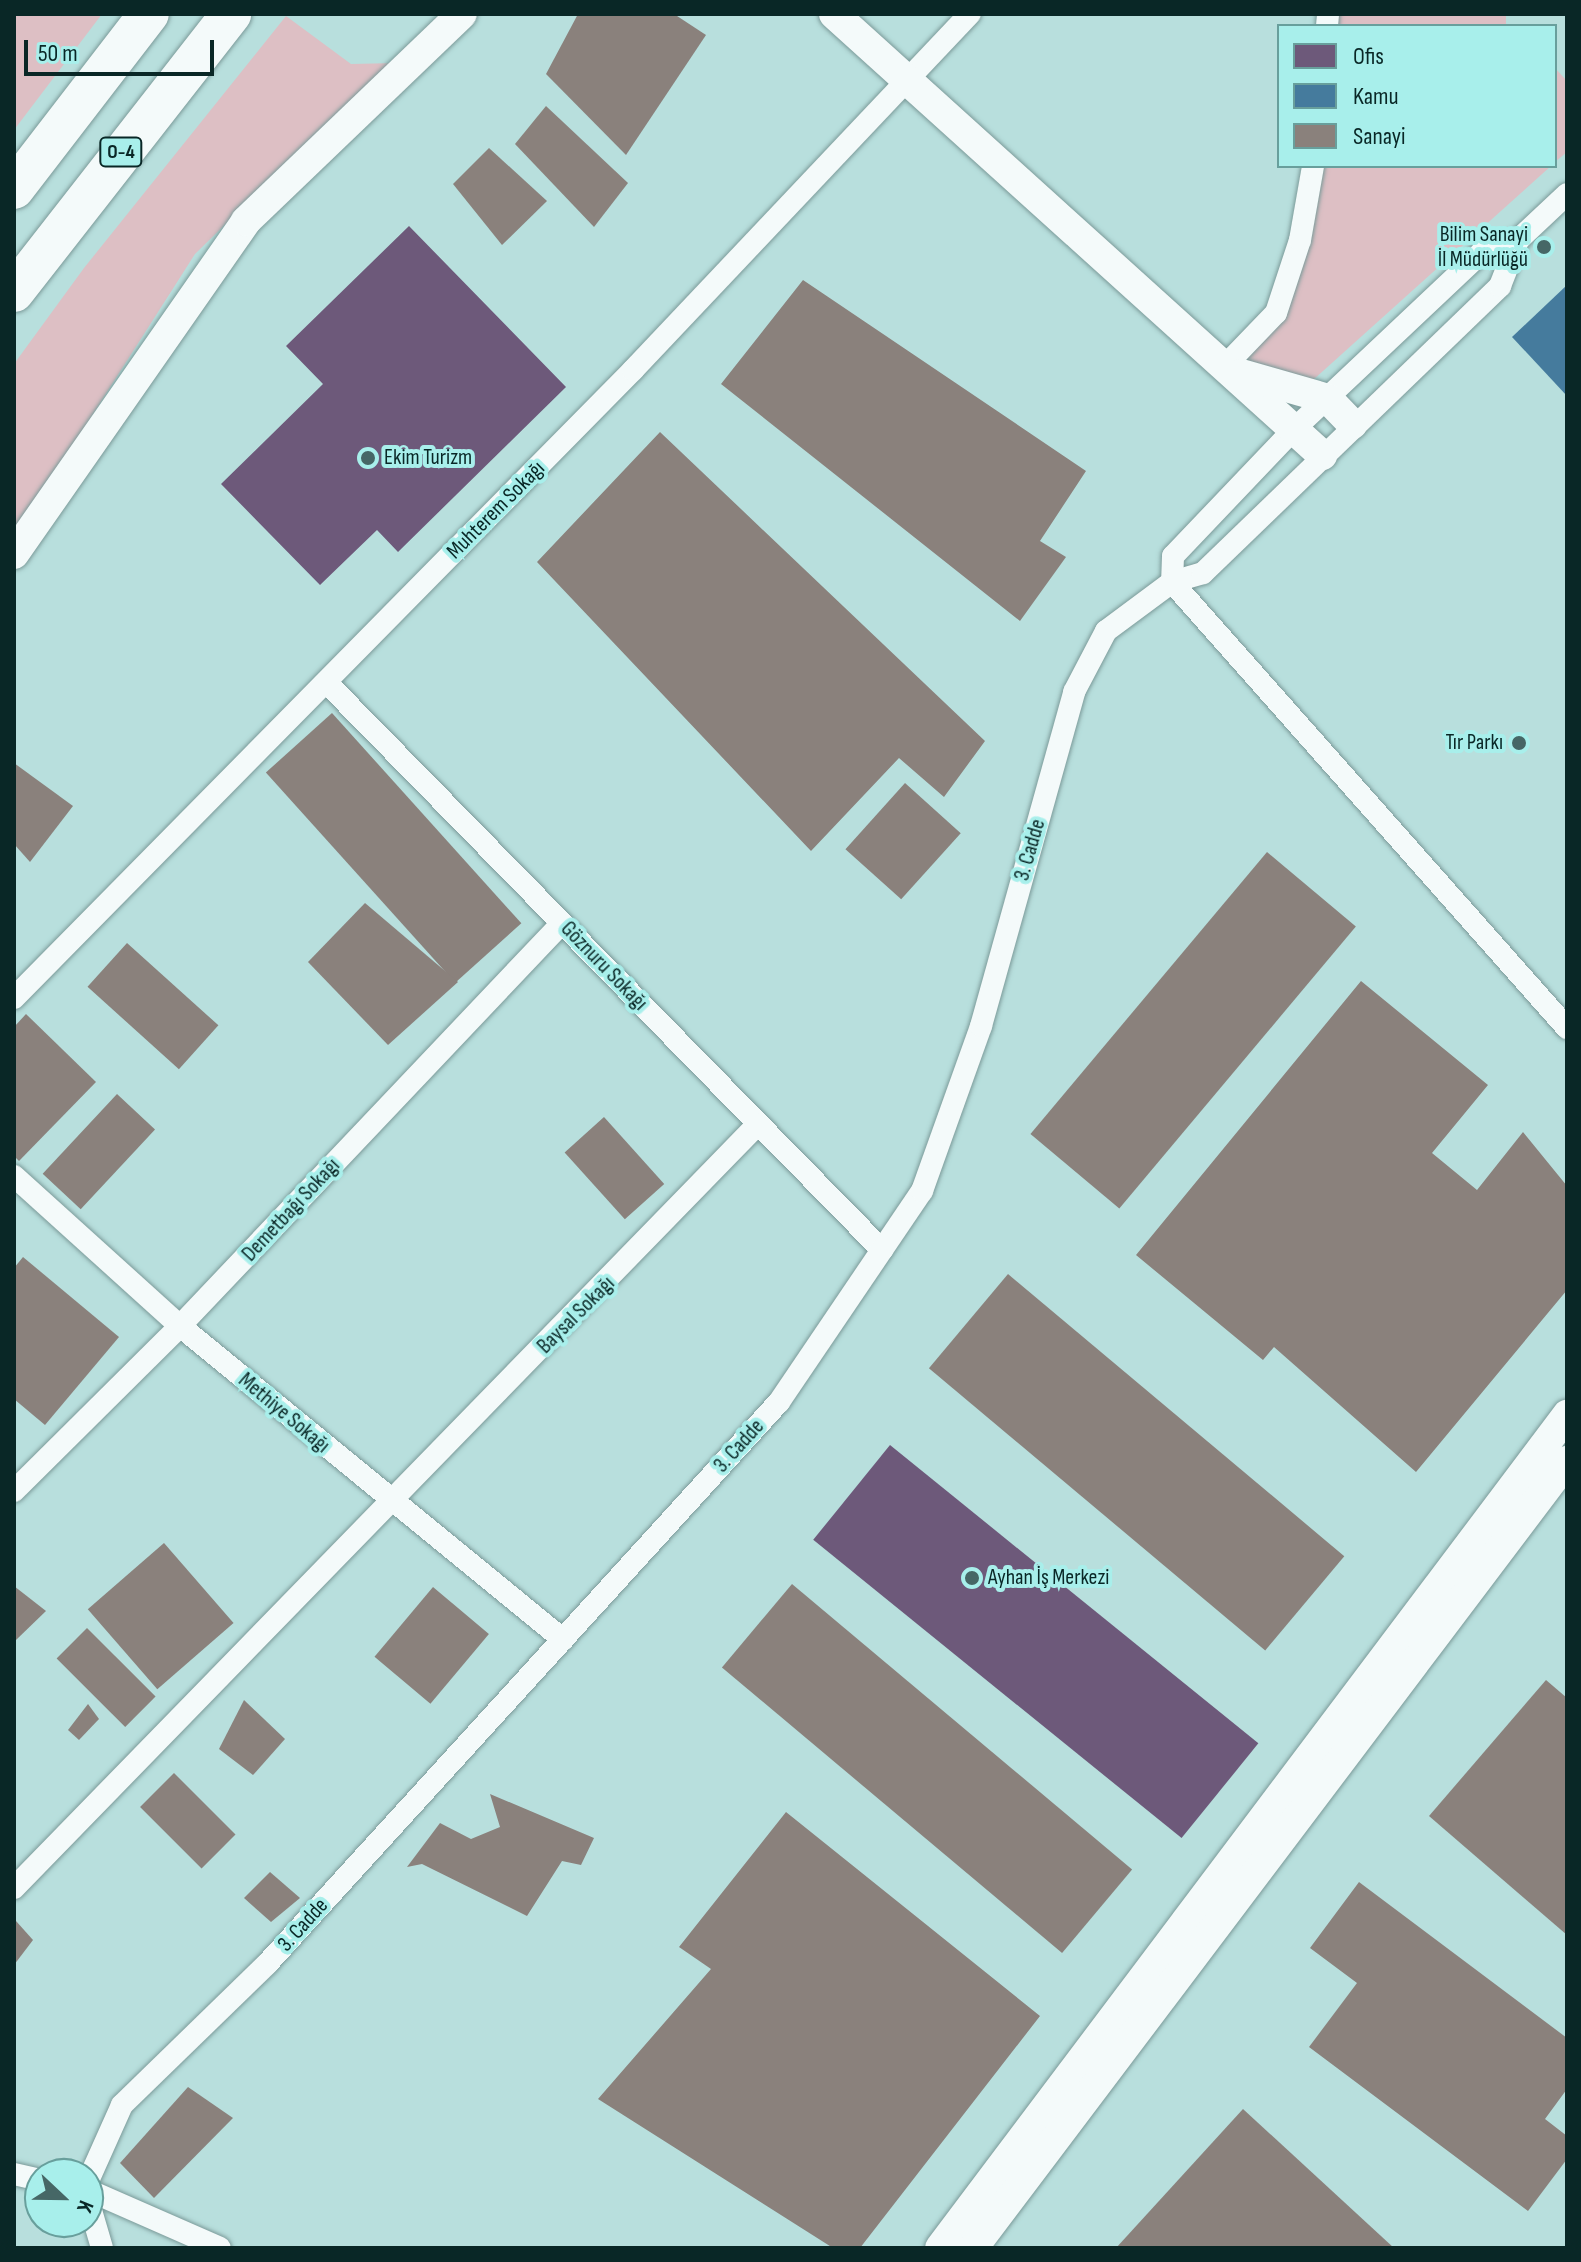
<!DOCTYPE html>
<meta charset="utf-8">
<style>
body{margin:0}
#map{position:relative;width:1581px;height:2262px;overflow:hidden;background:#b8dfdd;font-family:"Sofia Sans Condensed",sans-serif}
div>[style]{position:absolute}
.green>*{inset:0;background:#ddbfc4;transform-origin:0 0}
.offices>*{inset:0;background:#6d597a;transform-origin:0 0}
.public>*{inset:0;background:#457b9d}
.industry>*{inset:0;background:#8a817c;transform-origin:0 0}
.roads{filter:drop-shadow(0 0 2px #7b9a99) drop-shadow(0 0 2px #7b9a99)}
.street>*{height:22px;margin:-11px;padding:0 11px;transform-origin:11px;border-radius:11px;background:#f4fafa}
.secondary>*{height:30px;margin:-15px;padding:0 15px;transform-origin:15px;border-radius:15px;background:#f4fafa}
.highway>*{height:40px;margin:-20px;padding:0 20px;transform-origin:20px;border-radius:20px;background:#f4fafa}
.dots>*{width:22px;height:22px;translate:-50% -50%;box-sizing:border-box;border:4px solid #a8efeb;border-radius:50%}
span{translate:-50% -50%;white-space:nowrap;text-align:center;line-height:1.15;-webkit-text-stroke:8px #a8efeb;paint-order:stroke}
.shield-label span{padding:2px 6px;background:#a8efeb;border:2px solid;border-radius:6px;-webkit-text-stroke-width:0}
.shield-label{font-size:20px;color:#092726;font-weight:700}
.poi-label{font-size:22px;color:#092726}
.right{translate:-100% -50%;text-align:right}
.left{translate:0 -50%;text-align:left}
.street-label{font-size:22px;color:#092726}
.frame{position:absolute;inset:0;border:16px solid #092726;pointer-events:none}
.legend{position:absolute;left:1277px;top:24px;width:280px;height:144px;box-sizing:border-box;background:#a8efeb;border:2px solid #689f9c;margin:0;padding:10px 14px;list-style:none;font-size:24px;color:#092726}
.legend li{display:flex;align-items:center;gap:16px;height:40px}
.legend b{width:40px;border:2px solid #689f9c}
.north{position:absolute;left:24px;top:2158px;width:80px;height:80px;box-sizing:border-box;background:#a8efeb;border:2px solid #689f9c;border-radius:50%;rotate:112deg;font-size:22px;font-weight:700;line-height:32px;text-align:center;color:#092726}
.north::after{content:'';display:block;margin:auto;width:28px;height:36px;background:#466766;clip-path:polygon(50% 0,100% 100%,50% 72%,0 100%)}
.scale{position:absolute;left:24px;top:40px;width:190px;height:36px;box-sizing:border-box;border:4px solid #092726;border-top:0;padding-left:10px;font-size:24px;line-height:28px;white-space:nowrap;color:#092726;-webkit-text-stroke:6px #a8efeb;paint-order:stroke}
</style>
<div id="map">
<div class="green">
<div style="clip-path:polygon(14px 14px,102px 14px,14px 130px)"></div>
<div style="left:1338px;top:14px;width:168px;height:12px"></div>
<div style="clip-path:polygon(286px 16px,351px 64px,397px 63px,353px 99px,195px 254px,14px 538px,14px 364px,84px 268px)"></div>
<div style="clip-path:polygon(1555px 68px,1567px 81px,1567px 152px,1555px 162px)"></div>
<div style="clip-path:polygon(1323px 166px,1551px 166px,1313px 380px,1242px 364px,1285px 315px)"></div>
</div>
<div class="offices">
<div style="clip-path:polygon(409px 226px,566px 387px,398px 552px,377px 530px,320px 585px,221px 484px,323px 384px,286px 346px)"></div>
<div style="left:890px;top:1445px;width:474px;height:122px;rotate:39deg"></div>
</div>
<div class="public">
<div style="clip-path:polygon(1567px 285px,1567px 396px,1512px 337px)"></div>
</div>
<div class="industry">
<div style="clip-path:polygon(578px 14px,674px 14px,706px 35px,626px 155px,546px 74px)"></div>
<div style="clip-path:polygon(546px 106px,628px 183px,594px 227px,515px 144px)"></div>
<div style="clip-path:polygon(489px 148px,547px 201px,502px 245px,453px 184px)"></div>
<div style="clip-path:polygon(803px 280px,1086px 471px,1040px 541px,1066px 557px,1020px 621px,721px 384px)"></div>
<div style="clip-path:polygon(660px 432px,985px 741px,944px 797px,899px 758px,811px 851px,537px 562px)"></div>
<div style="left:332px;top:713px;width:283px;height:89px;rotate:48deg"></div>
<div style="clip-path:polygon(14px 763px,73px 806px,30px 862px,14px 844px)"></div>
<div style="left:905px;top:783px;width:75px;height:89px;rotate:42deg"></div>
<div style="left:1267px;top:852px;width:116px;height:368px;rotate:40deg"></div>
<div style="clip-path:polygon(365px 903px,458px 982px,388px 1045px,308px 962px)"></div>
<div style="left:127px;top:943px;width:123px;height:59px;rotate:42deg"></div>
<div style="clip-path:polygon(1361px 981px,1488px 1085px,1432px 1153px,1477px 1190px,1523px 1132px,1567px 1186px,1567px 1290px,1416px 1472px,1274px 1347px,1263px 1360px,1136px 1255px)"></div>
<div style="clip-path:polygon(26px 1014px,96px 1082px,19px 1161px,14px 1156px,14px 1027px)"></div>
<div style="left:117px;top:1094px;width:52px;height:109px;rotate:43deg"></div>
<div style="left:604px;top:1117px;width:90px;height:53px;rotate:48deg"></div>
<div style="clip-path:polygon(23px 1257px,119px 1337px,45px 1425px,14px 1399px,14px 1268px)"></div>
<div style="left:1008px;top:1274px;width:439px;height:123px;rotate:40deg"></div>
<div style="left:164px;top:1543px;width:106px;height:101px;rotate:49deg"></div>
<div style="left:792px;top:1584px;width:444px;height:109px;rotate:40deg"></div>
<div style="clip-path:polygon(14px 1586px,46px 1611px,16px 1640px,14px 1638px)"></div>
<div style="left:433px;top:1587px;width:73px;height:91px;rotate:40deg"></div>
<div style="left:87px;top:1628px;width:97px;height:43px;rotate:45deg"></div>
<div style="clip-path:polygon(1546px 1680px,1567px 1698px,1567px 1935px,1429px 1816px)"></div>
<div style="clip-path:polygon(244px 1700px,285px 1739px,253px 1775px,219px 1749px)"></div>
<div style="clip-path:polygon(88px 1704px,99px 1719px,79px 1740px,68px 1730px)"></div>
<div style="left:174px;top:1773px;width:87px;height:48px;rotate:45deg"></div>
<div style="clip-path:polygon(490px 1794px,594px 1838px,581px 1865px,562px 1861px,527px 1916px,422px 1864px,407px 1867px,440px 1823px,471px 1839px,500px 1827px)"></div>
<div style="clip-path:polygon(786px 1812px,1040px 2016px,860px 2248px,833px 2248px,598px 2099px,711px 1969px,679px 1947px)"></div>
<div style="clip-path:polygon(270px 1872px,300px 1898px,271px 1922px,244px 1898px)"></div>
<div style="clip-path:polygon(1359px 1882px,1567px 2038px,1567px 2089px,1545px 2119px,1567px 2136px,1567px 2159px,1528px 2211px,1309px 2047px,1357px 1983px,1310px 1948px)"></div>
<div style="clip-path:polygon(16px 1921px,33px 1940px,14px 1965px,14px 1922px)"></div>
<div style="clip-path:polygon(188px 2087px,233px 2118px,154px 2198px,120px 2163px)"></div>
<div style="clip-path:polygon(1243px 2109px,1394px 2248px,1116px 2248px)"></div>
</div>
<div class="roads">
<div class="street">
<div style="left:1327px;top:26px;width:12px;rotate:-85deg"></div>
<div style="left:1567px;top:194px;width:67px;rotate:136.8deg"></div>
<div style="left:1518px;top:240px;width:38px;rotate:162deg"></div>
<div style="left:1482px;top:252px;width:255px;rotate:136.7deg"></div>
<div style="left:1296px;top:427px;width:178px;rotate:133.6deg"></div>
<div style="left:1173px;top:556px;width:26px;rotate:92deg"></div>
<div style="left:1172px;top:582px;width:596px;rotate:48.47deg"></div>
<div style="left:1223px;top:368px;width:76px;rotate:-46.1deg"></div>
<div style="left:1276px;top:313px;width:77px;rotate:-71.8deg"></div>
<div style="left:1300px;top:240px;width:75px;rotate:-80deg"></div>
<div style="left:326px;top:682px;width:795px;rotate:45.61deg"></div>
<div style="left:14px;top:998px;width:882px;rotate:-45.41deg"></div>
<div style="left:633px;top:370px;width:490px;rotate:-46.6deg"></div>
<div style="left:14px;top:1176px;width:224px;rotate:42.1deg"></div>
<div style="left:180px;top:1326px;width:495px;rotate:39.3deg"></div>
<div style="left:14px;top:1491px;width:234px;rotate:-44.8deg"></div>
<div style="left:180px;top:1326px;width:555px;rotate:-46.53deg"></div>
<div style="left:14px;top:1888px;width:1066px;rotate:-45.76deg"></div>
<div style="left:14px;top:2174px;width:27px;rotate:13deg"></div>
<div style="left:88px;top:2181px;width:83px;rotate:-65.9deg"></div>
<div style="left:122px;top:2105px;width:202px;rotate:-44.2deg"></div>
<div style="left:267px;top:1964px;width:760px;rotate:-47.67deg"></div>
<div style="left:779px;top:1402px;width:255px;rotate:-55.9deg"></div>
<div style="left:922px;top:1191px;width:175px;rotate:-70.3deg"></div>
<div style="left:981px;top:1026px;width:347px;rotate:-74.4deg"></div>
<div style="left:1074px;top:692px;width:69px;rotate:-62.3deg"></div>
<div style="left:1106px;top:631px;width:82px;rotate:-36.6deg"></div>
<div style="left:1172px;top:582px;width:32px;rotate:-16deg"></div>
<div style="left:1203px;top:573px;width:413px;rotate:-44deg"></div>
<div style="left:1500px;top:286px;width:49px;rotate:-68.6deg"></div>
<div style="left:88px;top:2190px;width:144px;rotate:23.7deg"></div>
<div style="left:88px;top:2200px;width:50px;rotate:73.7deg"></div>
</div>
<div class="secondary">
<div style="left:834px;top:14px;width:658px;rotate:42.1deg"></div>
<div style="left:1241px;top:374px;width:91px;rotate:16deg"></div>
<div style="left:1328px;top:399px;width:35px;rotate:46deg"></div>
<div style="left:14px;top:554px;width:406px;rotate:-55.1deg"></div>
<div style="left:246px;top:221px;width:299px;rotate:-43.8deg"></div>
<div style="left:940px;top:2248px;width:1043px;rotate:-53.03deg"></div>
<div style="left:973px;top:2248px;width:986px;rotate:-52.96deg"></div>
</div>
<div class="highway">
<div style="left:14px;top:189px;width:221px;rotate:-52.4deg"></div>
<div style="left:14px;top:292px;width:353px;rotate:-52deg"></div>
</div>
</div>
<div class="dots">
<div style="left:1544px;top:247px;background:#466766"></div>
<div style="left:368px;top:458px;background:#466766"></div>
<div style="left:1519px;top:743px;background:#466766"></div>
<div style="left:972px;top:1578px;background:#466766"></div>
</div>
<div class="shield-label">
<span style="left:121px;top:152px">O-4</span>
</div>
<div class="poi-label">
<span class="right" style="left:1528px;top:247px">Bilim Sanayi<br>İl Müdürlüğü</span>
<span class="left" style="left:384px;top:458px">Ekim Turizm</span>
<span class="right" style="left:1503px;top:743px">Tır Parkı</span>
<span class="left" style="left:988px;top:1578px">Ayhan İş Merkezi</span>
</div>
<div class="street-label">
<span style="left:496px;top:510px;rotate:-45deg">Muhterem Sokağı</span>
<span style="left:1030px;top:850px;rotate:-74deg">3. Cadde</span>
<span style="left:604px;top:966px;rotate:46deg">Göznuru Sokağı</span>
<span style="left:291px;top:1210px;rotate:-47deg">Demetbağı Sokağı</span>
<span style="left:576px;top:1315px;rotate:-45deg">Baysal Sokağı</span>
<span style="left:284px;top:1413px;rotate:40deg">Methiye Sokağı</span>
<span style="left:739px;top:1446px;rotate:-48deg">3. Cadde</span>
<span style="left:303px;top:1925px;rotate:-48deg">3. Cadde</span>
</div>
<div class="frame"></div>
<ul class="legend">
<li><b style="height:22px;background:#6d597a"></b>Ofis</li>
<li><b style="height:22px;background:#457b9d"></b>Kamu</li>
<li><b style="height:22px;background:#8a817c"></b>Sanayi</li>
</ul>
<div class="north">K</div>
<div class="scale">50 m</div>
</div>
